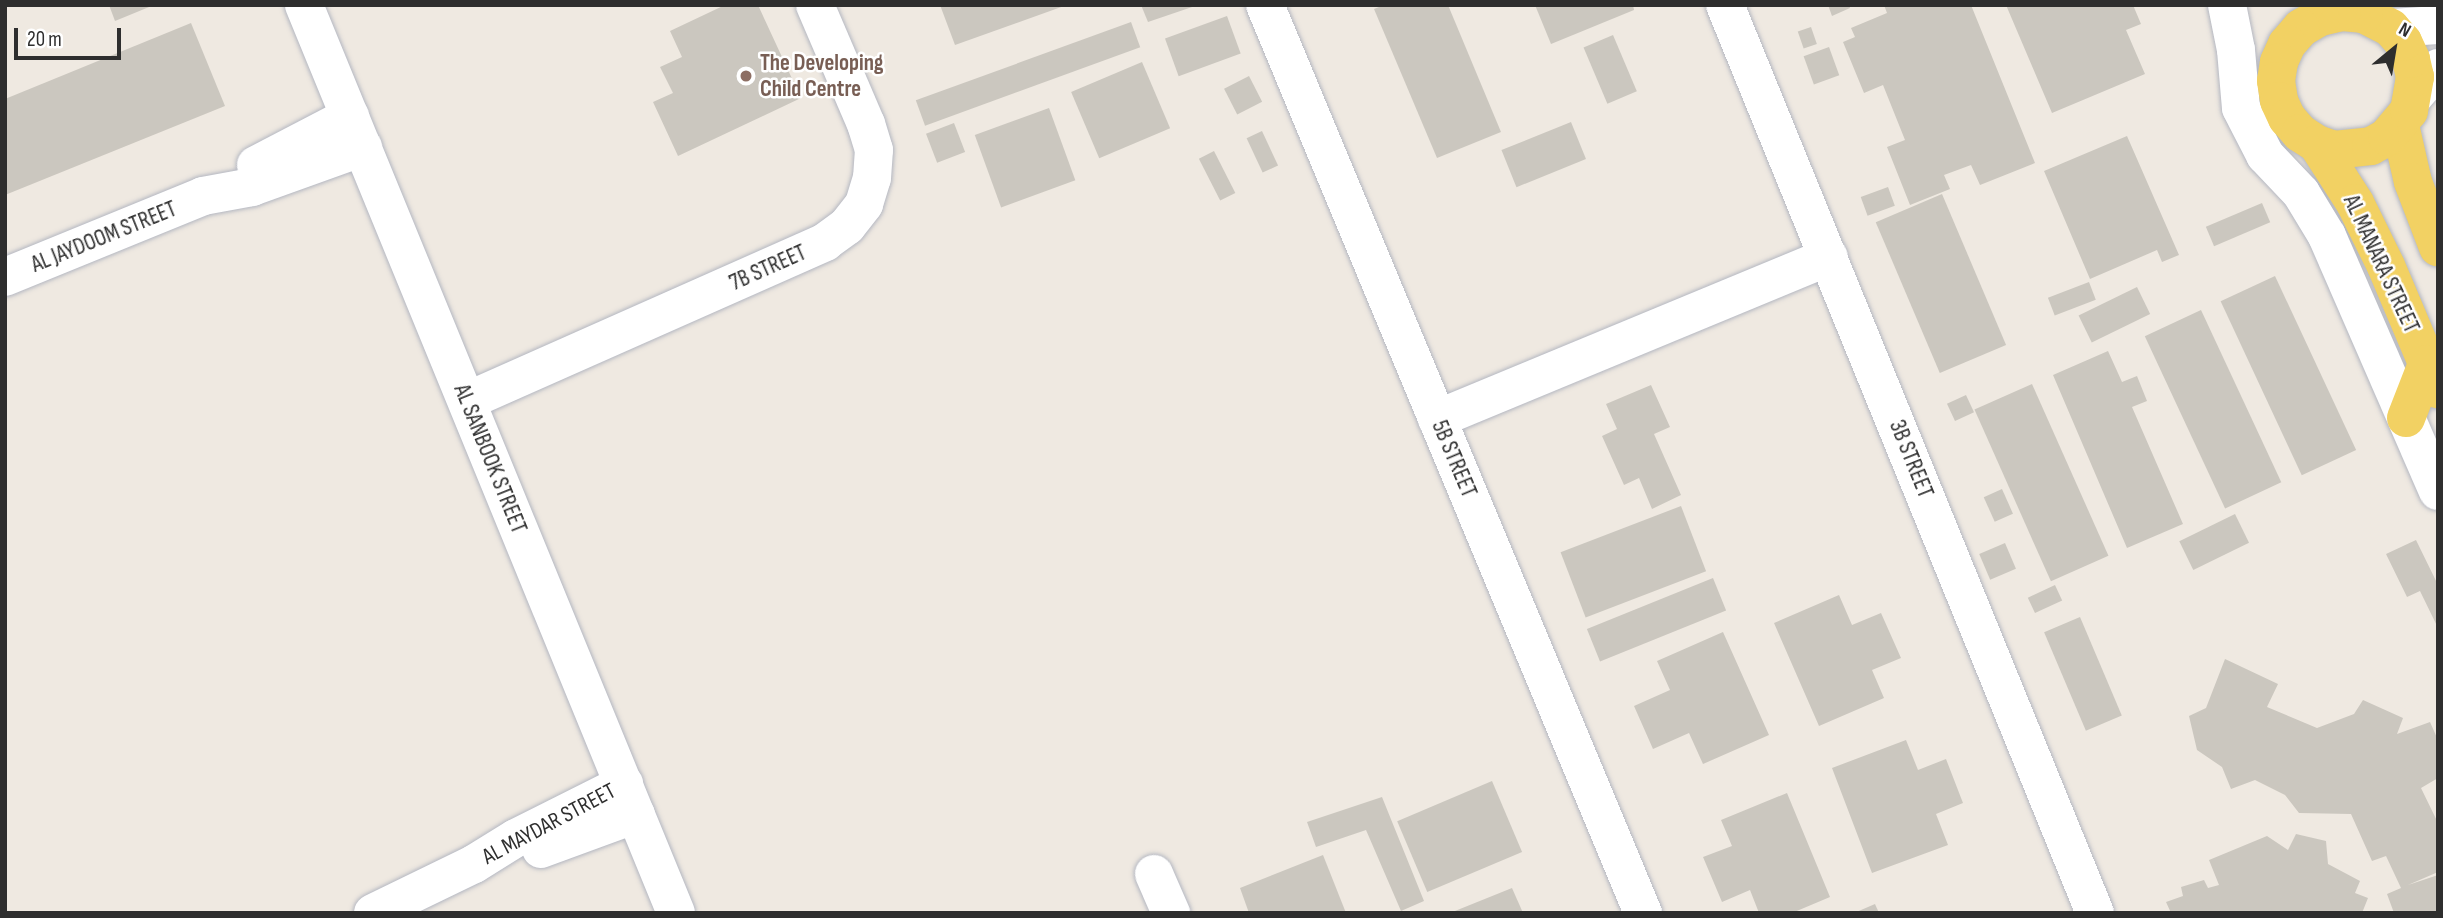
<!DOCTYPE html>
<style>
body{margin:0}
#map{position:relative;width:2443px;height:918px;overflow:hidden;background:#efe9e1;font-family:"Sofia Sans Condensed",sans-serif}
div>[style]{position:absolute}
.building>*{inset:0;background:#cbc7bf;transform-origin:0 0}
.roads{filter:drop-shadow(0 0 2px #b4b7c1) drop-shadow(0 0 2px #b4b7c1)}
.minor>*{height:38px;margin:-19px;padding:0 19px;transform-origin:19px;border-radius:19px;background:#fff}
.major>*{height:38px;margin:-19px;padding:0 19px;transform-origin:19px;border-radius:19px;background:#f2d163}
.dots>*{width:19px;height:19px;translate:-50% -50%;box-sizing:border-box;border:4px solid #fff;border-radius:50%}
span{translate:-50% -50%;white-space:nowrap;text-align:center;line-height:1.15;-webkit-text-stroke:5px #fff;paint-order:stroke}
.education-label{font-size:23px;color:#785e54;font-weight:700}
.left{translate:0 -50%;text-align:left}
.street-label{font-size:23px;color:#2e2e2e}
.frame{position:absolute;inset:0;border:7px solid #2e2e2e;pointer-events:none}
.north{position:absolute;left:2359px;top:14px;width:70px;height:70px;-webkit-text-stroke:5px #fff;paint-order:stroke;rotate:30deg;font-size:19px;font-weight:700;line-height:28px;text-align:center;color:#2e2e2e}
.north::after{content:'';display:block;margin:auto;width:24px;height:32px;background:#2e2e2e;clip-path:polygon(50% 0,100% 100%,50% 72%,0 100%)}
.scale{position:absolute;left:14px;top:28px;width:107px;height:32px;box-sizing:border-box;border:4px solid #2e2e2e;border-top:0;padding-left:9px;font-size:21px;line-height:24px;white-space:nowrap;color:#2e2e2e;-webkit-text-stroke:5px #fff;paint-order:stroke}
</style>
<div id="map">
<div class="building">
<div style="clip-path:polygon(109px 5px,154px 5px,115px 21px)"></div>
<div style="clip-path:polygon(725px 5px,758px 5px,801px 98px,678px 156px,653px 102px,673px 93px,660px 67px,682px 57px,670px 31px)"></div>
<div style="clip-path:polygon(940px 5px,1064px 5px,1064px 6px,955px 45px)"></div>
<div style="clip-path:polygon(1141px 5px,1195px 5px,1195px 6px,1148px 22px)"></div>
<div style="clip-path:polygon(1384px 5px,1448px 5px,1501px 132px,1437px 158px,1374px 9px)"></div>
<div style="clip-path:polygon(1535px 5px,1633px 5px,1634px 10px,1551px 44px)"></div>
<div style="clip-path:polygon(1828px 5px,1849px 5px,1850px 8px,1832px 16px)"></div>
<div style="clip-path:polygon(1884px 5px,1971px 5px,2035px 163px,1980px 185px,1971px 165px,1944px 175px,1950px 189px,1910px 205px,1887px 147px,1905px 140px,1883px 85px,1864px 93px,1843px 42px,1855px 37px,1851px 28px,1887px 13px)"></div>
<div style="clip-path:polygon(2006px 5px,2133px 5px,2141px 24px,2126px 30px,2145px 74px,2052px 113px)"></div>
<div style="left:1227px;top:16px;width:40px;height:66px;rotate:70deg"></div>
<div style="left:1131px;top:22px;width:27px;height:229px;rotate:70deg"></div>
<div style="clip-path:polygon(191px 23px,225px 106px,5px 195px,5px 99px)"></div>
<div style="left:1811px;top:27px;width:18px;height:14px;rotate:71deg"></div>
<div style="left:1613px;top:35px;width:61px;height:32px;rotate:67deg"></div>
<div style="left:1829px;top:47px;width:30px;height:27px;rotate:70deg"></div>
<div style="left:1142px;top:62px;width:72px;height:77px;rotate:67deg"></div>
<div style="left:1249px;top:76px;width:29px;height:28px;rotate:63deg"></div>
<div style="left:1049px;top:108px;width:77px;height:79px;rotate:70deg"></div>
<div style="left:1571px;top:122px;width:40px;height:75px;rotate:68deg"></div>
<div style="left:954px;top:123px;width:31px;height:30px;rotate:69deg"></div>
<div style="left:1262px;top:131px;width:38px;height:17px;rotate:65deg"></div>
<div style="clip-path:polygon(2127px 136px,2179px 255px,2162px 262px,2157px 250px,2090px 279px,2044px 171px)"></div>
<div style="left:1214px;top:151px;width:47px;height:17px;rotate:63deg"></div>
<div style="left:1888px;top:187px;width:20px;height:29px;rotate:70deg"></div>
<div style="left:1942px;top:194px;width:164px;height:72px;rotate:67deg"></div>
<div style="left:2262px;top:203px;width:21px;height:61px;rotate:67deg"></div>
<div style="left:2275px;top:276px;width:192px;height:60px;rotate:65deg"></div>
<div style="left:2089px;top:282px;width:19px;height:44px;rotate:69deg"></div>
<div style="left:2137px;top:287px;width:30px;height:65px;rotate:64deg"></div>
<div style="left:2201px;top:310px;width:190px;height:62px;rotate:65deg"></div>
<div style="clip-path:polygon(2108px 351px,2122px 382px,2137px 376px,2147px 401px,2132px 407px,2183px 524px,2127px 548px,2053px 375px)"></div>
<div style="left:2032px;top:384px;width:188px;height:63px;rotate:66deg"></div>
<div style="clip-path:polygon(1651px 385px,1670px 427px,1654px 434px,1681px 495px,1652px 509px,1639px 478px,1624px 485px,1602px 436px,1617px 429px,1606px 404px)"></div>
<div style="left:1966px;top:395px;width:19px;height:21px;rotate:65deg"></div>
<div style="left:2002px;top:489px;width:27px;height:20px;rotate:66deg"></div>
<div style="left:1681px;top:506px;width:70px;height:129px;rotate:69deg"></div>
<div style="left:2235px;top:514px;width:32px;height:62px;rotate:64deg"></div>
<div style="clip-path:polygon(2416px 540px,2438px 585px,2438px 628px,2420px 591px,2407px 597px,2386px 554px)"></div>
<div style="left:2005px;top:543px;width:28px;height:28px;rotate:67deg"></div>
<div style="left:1713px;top:578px;width:35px;height:136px;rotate:68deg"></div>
<div style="left:2055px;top:585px;width:17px;height:30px;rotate:65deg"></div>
<div style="clip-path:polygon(1839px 595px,1852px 625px,1881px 613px,1901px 658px,1872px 670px,1884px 698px,1819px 726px,1774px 623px)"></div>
<div style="left:2080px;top:617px;width:107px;height:39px;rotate:67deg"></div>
<div style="clip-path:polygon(1723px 632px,1769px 735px,1703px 764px,1689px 733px,1653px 749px,1634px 706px,1670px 690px,1657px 661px)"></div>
<div style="clip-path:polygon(2225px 659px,2278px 684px,2267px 707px,2317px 728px,2354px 714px,2363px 700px,2403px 718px,2397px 734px,2430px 722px,2438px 740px,2438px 778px,2421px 788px,2438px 823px,2438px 872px,2408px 885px,2438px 875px,2438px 913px,2394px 913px,2387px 894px,2401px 888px,2386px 856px,2372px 861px,2351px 814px,2299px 813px,2285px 795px,2255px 780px,2231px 789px,2222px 767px,2197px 750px,2189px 716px,2206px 708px)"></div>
<div style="clip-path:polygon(1906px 740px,1918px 770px,1946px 759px,1963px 803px,1936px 814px,1948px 845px,1872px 873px,1832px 768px)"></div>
<div style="left:1492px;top:781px;width:77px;height:103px;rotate:67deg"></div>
<div style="clip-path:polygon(1787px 793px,1830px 897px,1792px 913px,1759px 913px,1750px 890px,1722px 902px,1703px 857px,1732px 846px,1721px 820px)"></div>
<div style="clip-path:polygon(1382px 797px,1424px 901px,1401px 911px,1366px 830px,1316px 847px,1307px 822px)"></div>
<div style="clip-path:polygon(2296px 834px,2326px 841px,2328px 864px,2360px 881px,2355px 893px,2368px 898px,2362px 913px,2171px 913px,2166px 902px,2183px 896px,2181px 887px,2204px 880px,2208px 888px,2219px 885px,2209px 860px,2267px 836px,2288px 850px)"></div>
<div style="clip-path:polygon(1323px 855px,1346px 913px,1249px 913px,1240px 888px)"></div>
<div style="clip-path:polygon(1512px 888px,1523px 913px,1450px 913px)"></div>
<div style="clip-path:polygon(1875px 904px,1879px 913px,1854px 913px)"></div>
</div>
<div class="roads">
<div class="minor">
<div style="left:304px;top:5px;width:981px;rotate:67.72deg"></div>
<div style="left:1265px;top:5px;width:984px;rotate:67.4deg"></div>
<div style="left:1725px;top:5px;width:980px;rotate:67.83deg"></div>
<div style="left:2227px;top:5px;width:46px;rotate:78.7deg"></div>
<div style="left:2236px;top:50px;width:58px;rotate:85.1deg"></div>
<div style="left:2241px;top:108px;width:53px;rotate:62.9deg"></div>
<div style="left:2265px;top:155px;width:52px;rotate:46.5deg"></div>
<div style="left:2301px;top:193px;width:50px;rotate:58.8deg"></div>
<div style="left:2327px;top:236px;width:278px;rotate:66.5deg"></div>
<div style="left:2391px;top:28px;width:47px;rotate:-3.7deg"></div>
<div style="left:2414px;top:96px;width:37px;rotate:-49deg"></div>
<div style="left:256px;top:165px;width:106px;rotate:-27.5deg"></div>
<div style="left:5px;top:277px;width:214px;rotate:-22.2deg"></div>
<div style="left:203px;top:196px;width:50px;rotate:-10.4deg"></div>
<div style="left:252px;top:187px;width:118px;rotate:-19.8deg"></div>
<div style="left:467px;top:401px;width:392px;rotate:-23.9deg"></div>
<div style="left:825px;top:242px;width:27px;rotate:-36deg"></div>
<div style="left:847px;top:226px;width:28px;rotate:-52deg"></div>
<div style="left:864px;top:204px;width:27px;rotate:-73deg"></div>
<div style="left:872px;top:178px;width:28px;rotate:-86deg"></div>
<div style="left:874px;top:150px;width:27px;rotate:-107deg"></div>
<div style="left:866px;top:124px;width:129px;rotate:-113.2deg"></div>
<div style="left:1437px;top:419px;width:424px;rotate:-22.5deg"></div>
<div style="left:541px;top:849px;width:101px;rotate:-20.2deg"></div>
<div style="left:1154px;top:874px;width:43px;rotate:66.4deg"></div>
<div style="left:373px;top:913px;width:112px;rotate:-25.9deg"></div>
<div style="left:474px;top:864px;width:49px;rotate:-31.8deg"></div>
<div style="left:516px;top:838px;width:121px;rotate:-26.6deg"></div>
</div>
<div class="major">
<div style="left:2400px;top:125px;width:58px;rotate:77.2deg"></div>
<div style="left:2413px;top:182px;width:70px;rotate:69deg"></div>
<div style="left:2317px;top:144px;width:18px;rotate:19deg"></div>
<div style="left:2334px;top:150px;width:37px;rotate:-6deg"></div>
<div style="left:2371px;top:146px;width:18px;rotate:-29deg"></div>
<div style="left:2387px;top:137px;width:34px;rotate:-50deg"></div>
<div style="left:2409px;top:111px;width:35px;rotate:-80deg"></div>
<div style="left:2415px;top:77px;width:18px;rotate:-103deg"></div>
<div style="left:2411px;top:59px;width:19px;rotate:-115deg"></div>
<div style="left:2403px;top:42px;width:18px;rotate:-131deg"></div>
<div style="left:2391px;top:28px;width:30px;rotate:-153deg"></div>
<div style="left:2364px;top:14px;width:22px;rotate:-175deg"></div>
<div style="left:2342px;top:12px;width:23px;rotate:167deg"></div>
<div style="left:2320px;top:17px;width:22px;rotate:150deg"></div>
<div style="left:2301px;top:28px;width:21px;rotate:131deg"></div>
<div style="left:2287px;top:44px;width:20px;rotate:114deg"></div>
<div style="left:2279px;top:62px;width:19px;rotate:99deg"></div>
<div style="left:2276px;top:81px;width:20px;rotate:81deg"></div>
<div style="left:2279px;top:101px;width:19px;rotate:65deg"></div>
<div style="left:2287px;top:118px;width:20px;rotate:49deg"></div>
<div style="left:2300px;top:133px;width:20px;rotate:33deg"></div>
<div style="left:2317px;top:144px;width:70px;rotate:57.2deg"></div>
<div style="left:2355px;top:203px;width:70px;rotate:63.8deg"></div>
<div style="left:2386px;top:266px;width:134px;rotate:67.1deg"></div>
<div style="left:2406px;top:418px;width:58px;rotate:-68.7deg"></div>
</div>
</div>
<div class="dots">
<div style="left:746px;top:76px;background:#8d6e63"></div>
</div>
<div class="education-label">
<span class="left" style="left:760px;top:76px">The Developing<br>Child Centre</span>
</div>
<div class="street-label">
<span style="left:104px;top:237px;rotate:-22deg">AL JAYDOOM STREET</span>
<span style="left:2381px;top:264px;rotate:65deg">AL MANARA STREET</span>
<span style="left:768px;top:268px;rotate:-24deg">7B STREET</span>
<span style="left:490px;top:459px;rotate:68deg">AL SANBOOK STREET</span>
<span style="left:1454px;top:459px;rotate:67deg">5B STREET</span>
<span style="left:1911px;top:459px;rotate:68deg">3B STREET</span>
<span style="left:549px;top:824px;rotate:-28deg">AL MAYDAR STREET</span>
</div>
<div class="frame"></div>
<div class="north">N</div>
<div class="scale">20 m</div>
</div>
